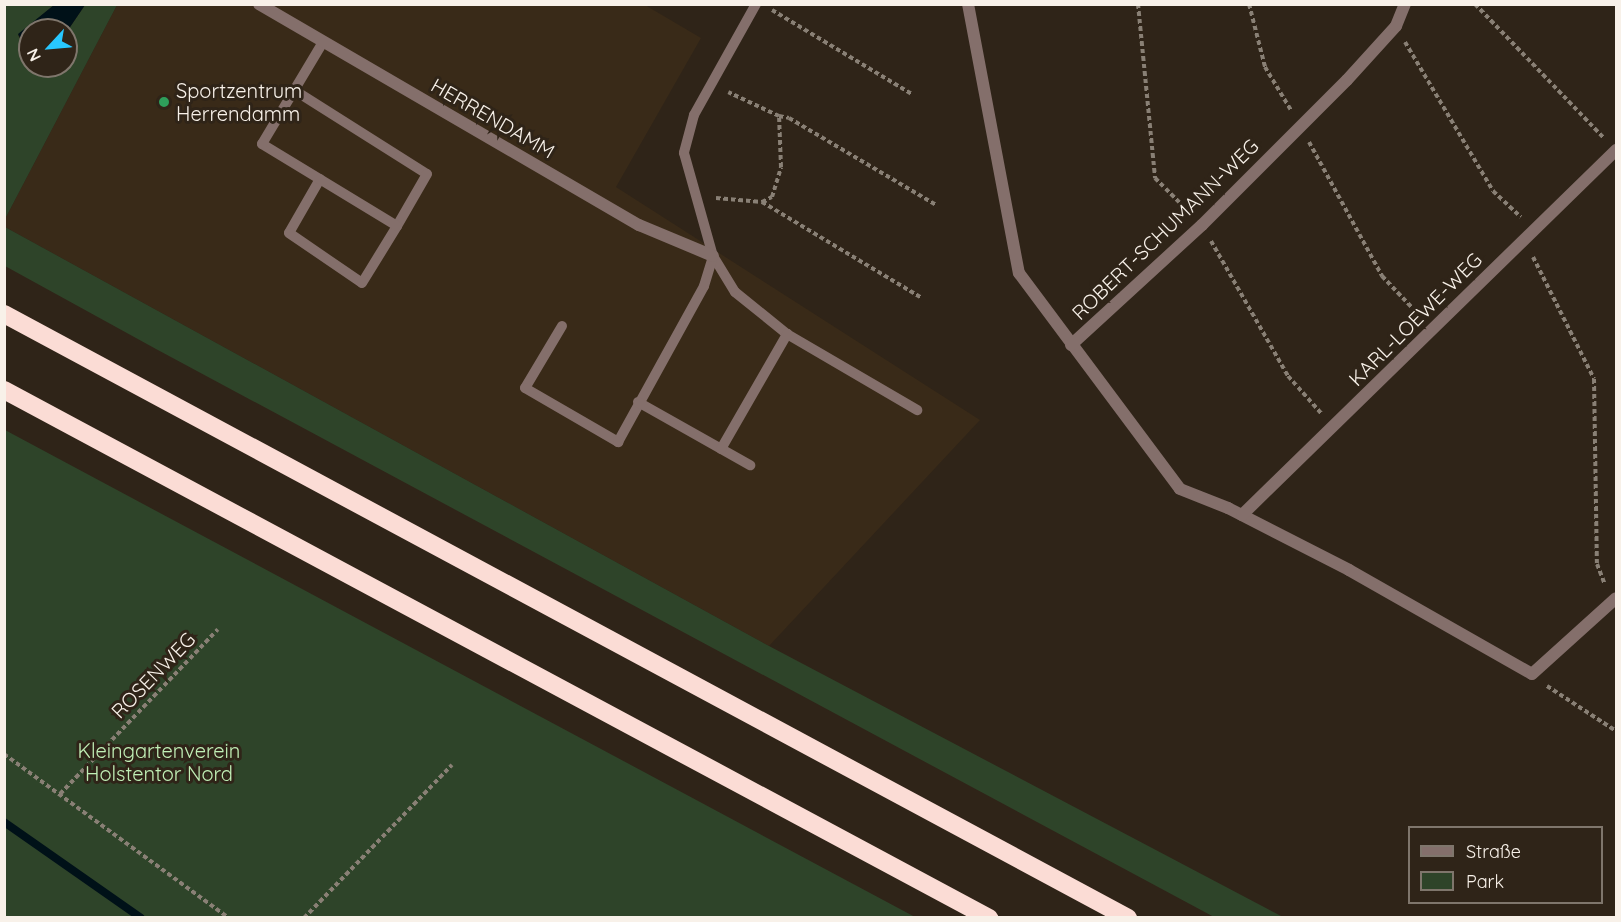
<!DOCTYPE html>
<meta charset="utf-8">
<style>
body{margin:0}
#map{position:relative;width:1621px;height:922px;overflow:hidden;background:#2f2418;font-family:Quicksand,sans-serif}
div>[style]{position:absolute}
.built>*{inset:0;background:#392a18}
.green>*{inset:0;background:#2e4429}
.water>*{inset:0;background:#001118}
.stream>*{height:8px;margin:-4px;padding:0 4px;transform-origin:4px;border-radius:4px;background:#001118}
.path>*{height:4px;margin-top:-2px;transform-origin:0;background:repeating-linear-gradient(90deg,#898075 0 4.5px,transparent 0 7.5px)}
.service>*{height:10px;margin:-5px;padding:0 5px;transform-origin:5px;border-radius:5px;background:#846f6b}
.minor>*{height:12px;margin:-6px;padding:0 6px;transform-origin:6px;border-radius:6px;background:#846f6b}
.motorway>*{height:18px;margin:-9px;padding:0 9px;transform-origin:9px;border-radius:9px;background:#fbdcd5}
.dots>*{width:16px;height:16px;translate:-50% -50%;box-sizing:border-box;border:3px solid #2f2418;border-radius:50%}
span{translate:-50% -50%;white-space:nowrap;text-align:center;line-height:1.15;-webkit-text-stroke:6px #2f2418;paint-order:stroke}
.poi-label{font-size:20px;color:#f8f1e9}
.left{translate:0 -50%;text-align:left}
.street-label{font-size:20px;color:#f8f1e9}
.park-label{font-size:20px;color:#c0efb6}
.frame{position:absolute;inset:0;border:6px solid #f8f1e9;pointer-events:none}
.legend{position:absolute;left:1408px;top:826px;width:195px;height:78px;box-sizing:border-box;background:#2f2418;border:2px solid #7f766c;margin:0;padding:8px 10px;list-style:none;font-size:18px;color:#f8f1e9}
.legend li{display:flex;align-items:center;gap:12px;height:30px}
.legend b{width:30px;border:2px solid #7f766c}
.north{position:absolute;left:18px;top:18px;width:60px;height:60px;box-sizing:border-box;background:#2f2418;border:2px solid #7f766c;border-radius:50%;rotate:244deg;font-size:16px;font-weight:700;line-height:24px;text-align:center;color:#f8f1e9}
.north::after{content:'';display:block;margin:auto;width:21px;height:27px;background:#28c8ff;clip-path:polygon(50% 0,100% 100%,50% 72%,0 100%)}
</style>
<div id="map">
<div class="built">
<div style="clip-path:polygon(117px 5px,645px 5px,701px 38px,616px 187px,980px 420px,769px 646px,5px 227px,5px 219px)"></div>
</div>
<div class="green">
<div style="clip-path:polygon(5px 5px,54px 5px,18px 35px,30px 57px,30px 66px,42px 70px,45px 66px,66px 66px,66px 33px,85px 5px,117px 5px,5px 219px)"></div>
<div style="clip-path:polygon(5px 227px,769px 646px,1283px 917px,1214px 917px,156px 349px,5px 266px)"></div>
<div style="clip-path:polygon(5px 430px,160px 513px,915px 917px,5px 917px)"></div>
</div>
<div class="water">
<div style="clip-path:polygon(54px 5px,85px 5px,66px 33px,66px 30px,30px 30px,30px 57px,18px 34px)"></div>
</div>
<div class="stream">
<div style="left:4px;top:822px;width:167px;rotate:35deg"></div>
</div>
<div class="path">
<div style="left:1138px;top:4px;width:175px;rotate:84.4deg"></div>
<div style="left:1155px;top:178px;width:49px;rotate:45deg"></div>
<div style="left:1249px;top:4px;width:65px;rotate:75.7deg"></div>
<div style="left:1265px;top:67px;width:52px;rotate:59deg"></div>
<div style="left:1475px;top:4px;width:186px;rotate:46.1deg"></div>
<div style="left:772px;top:10px;width:163px;rotate:31deg"></div>
<div style="left:1405px;top:42px;width:173px;rotate:59.4deg"></div>
<div style="left:1493px;top:191px;width:38px;rotate:43deg"></div>
<div style="left:779px;top:116px;width:10px;rotate:11deg"></div>
<div style="left:789px;top:118px;width:171px;rotate:30.6deg"></div>
<div style="left:1309px;top:142px;width:153px;rotate:61.4deg"></div>
<div style="left:1382px;top:276px;width:55px;rotate:46.5deg"></div>
<div style="left:716px;top:198px;width:46px;rotate:5deg"></div>
<div style="left:762px;top:202px;width:11px;rotate:-27deg"></div>
<div style="left:772px;top:197px;width:31px;rotate:-73deg"></div>
<div style="left:781px;top:167px;width:51px;rotate:-92.2deg"></div>
<div style="left:779px;top:116px;width:56px;rotate:-154.8deg"></div>
<div style="left:762px;top:202px;width:187px;rotate:31deg"></div>
<div style="left:1211px;top:241px;width:155px;rotate:60.3deg"></div>
<div style="left:1288px;top:376px;width:50px;rotate:48.3deg"></div>
<div style="left:1533px;top:257px;width:136px;rotate:63.4deg"></div>
<div style="left:1594px;top:379px;width:185px;rotate:89.1deg"></div>
<div style="left:1597px;top:564px;width:22px;rotate:69deg"></div>
<div style="left:1547px;top:686px;width:82px;rotate:33.1deg"></div>
<div style="left:4px;top:754px;width:278px;rotate:36.1deg"></div>
<div style="left:60px;top:794px;width:228px;rotate:-46.2deg"></div>
<div style="left:304px;top:918px;width:213px;rotate:-46deg"></div>
</div>
<div class="service">
<div style="left:756px;top:4px;width:127px;rotate:119.2deg"></div>
<div style="left:694px;top:115px;width:39px;rotate:105deg"></div>
<div style="left:684px;top:153px;width:107px;rotate:74.3deg"></div>
<div style="left:713px;top:256px;width:42px;rotate:58.6deg"></div>
<div style="left:735px;top:292px;width:67px;rotate:38.9deg"></div>
<div style="left:787px;top:334px;width:151px;rotate:30.3deg"></div>
<div style="left:294px;top:90px;width:157px;rotate:32.3deg"></div>
<div style="left:427px;top:174px;width:60px;rotate:120deg"></div>
<div style="left:320px;top:179px;width:62px;rotate:119.9deg"></div>
<div style="left:289px;top:233px;width:88px;rotate:34.4deg"></div>
<div style="left:362px;top:283px;width:67px;rotate:-58.4deg"></div>
<div style="left:397px;top:226px;width:158px;rotate:-148.7deg"></div>
<div style="left:262px;top:144px;width:119px;rotate:-59.1deg"></div>
<div style="left:562px;top:326px;width:72px;rotate:120.8deg"></div>
<div style="left:525px;top:388px;width:108px;rotate:30.1deg"></div>
<div style="left:618px;top:442px;width:178px;rotate:-61.1deg"></div>
<div style="left:704px;top:286px;width:31px;rotate:-73deg"></div>
<div style="left:638px;top:402px;width:129px;rotate:29.4deg"></div>
<div style="left:721px;top:449px;width:133px;rotate:-60.1deg"></div>
</div>
<div class="minor">
<div style="left:259px;top:4px;width:440px;rotate:30.2deg"></div>
<div style="left:639px;top:225px;width:80px;rotate:22.7deg"></div>
<div style="left:968px;top:4px;width:274px;rotate:79.3deg"></div>
<div style="left:1019px;top:273px;width:269px;rotate:53.3deg"></div>
<div style="left:1180px;top:489px;width:52px;rotate:21.6deg"></div>
<div style="left:1228px;top:508px;width:136px;rotate:27.1deg"></div>
<div style="left:1349px;top:570px;width:210px;rotate:29.6deg"></div>
<div style="left:1532px;top:674px;width:113px;rotate:-42.1deg"></div>
<div style="left:1071px;top:345px;width:178px;rotate:-42.5deg"></div>
<div style="left:1202px;top:225px;width:205px;rotate:-45deg"></div>
<div style="left:1347px;top:80px;width:73px;rotate:-47.8deg"></div>
<div style="left:1396px;top:26px;width:24px;rotate:-68deg"></div>
<div style="left:1242px;top:515px;width:523px;rotate:-44.3deg"></div>
</div>
<div class="motorway">
<div style="left:4px;top:314px;width:1276px;rotate:28.25deg"></div>
<div style="left:4px;top:390px;width:1118px;rotate:28.19deg"></div>
</div>
<div class="dots">
<div style="left:164px;top:102px;background:#2e9e5b"></div>
</div>
<div class="poi-label">
<span class="left" style="left:176px;top:102px">Sportzentrum<br>Herrendamm</span>
</div>
<div class="street-label">
<span style="left:493px;top:118px;rotate:30deg">HERRENDAMM</span>
<span style="left:1165px;top:229px;rotate:-44deg">ROBERT-SCHUMANN-WEG</span>
<span style="left:1415px;top:319px;rotate:-45deg">KARL-LOEWE-WEG</span>
<span style="left:153px;top:675px;rotate:-46deg">ROSENWEG</span>
</div>
<div class="park-label">
<span style="left:159px;top:762px">Kleingartenverein<br>Holstentor Nord</span>
</div>
<div class="frame"></div>
<ul class="legend">
<li><b style="height:8px;background:#846f6b"></b>Straße</li>
<li><b style="height:16px;background:#2e4429"></b>Park</li>
</ul>
<div class="north">N</div>
</div>
